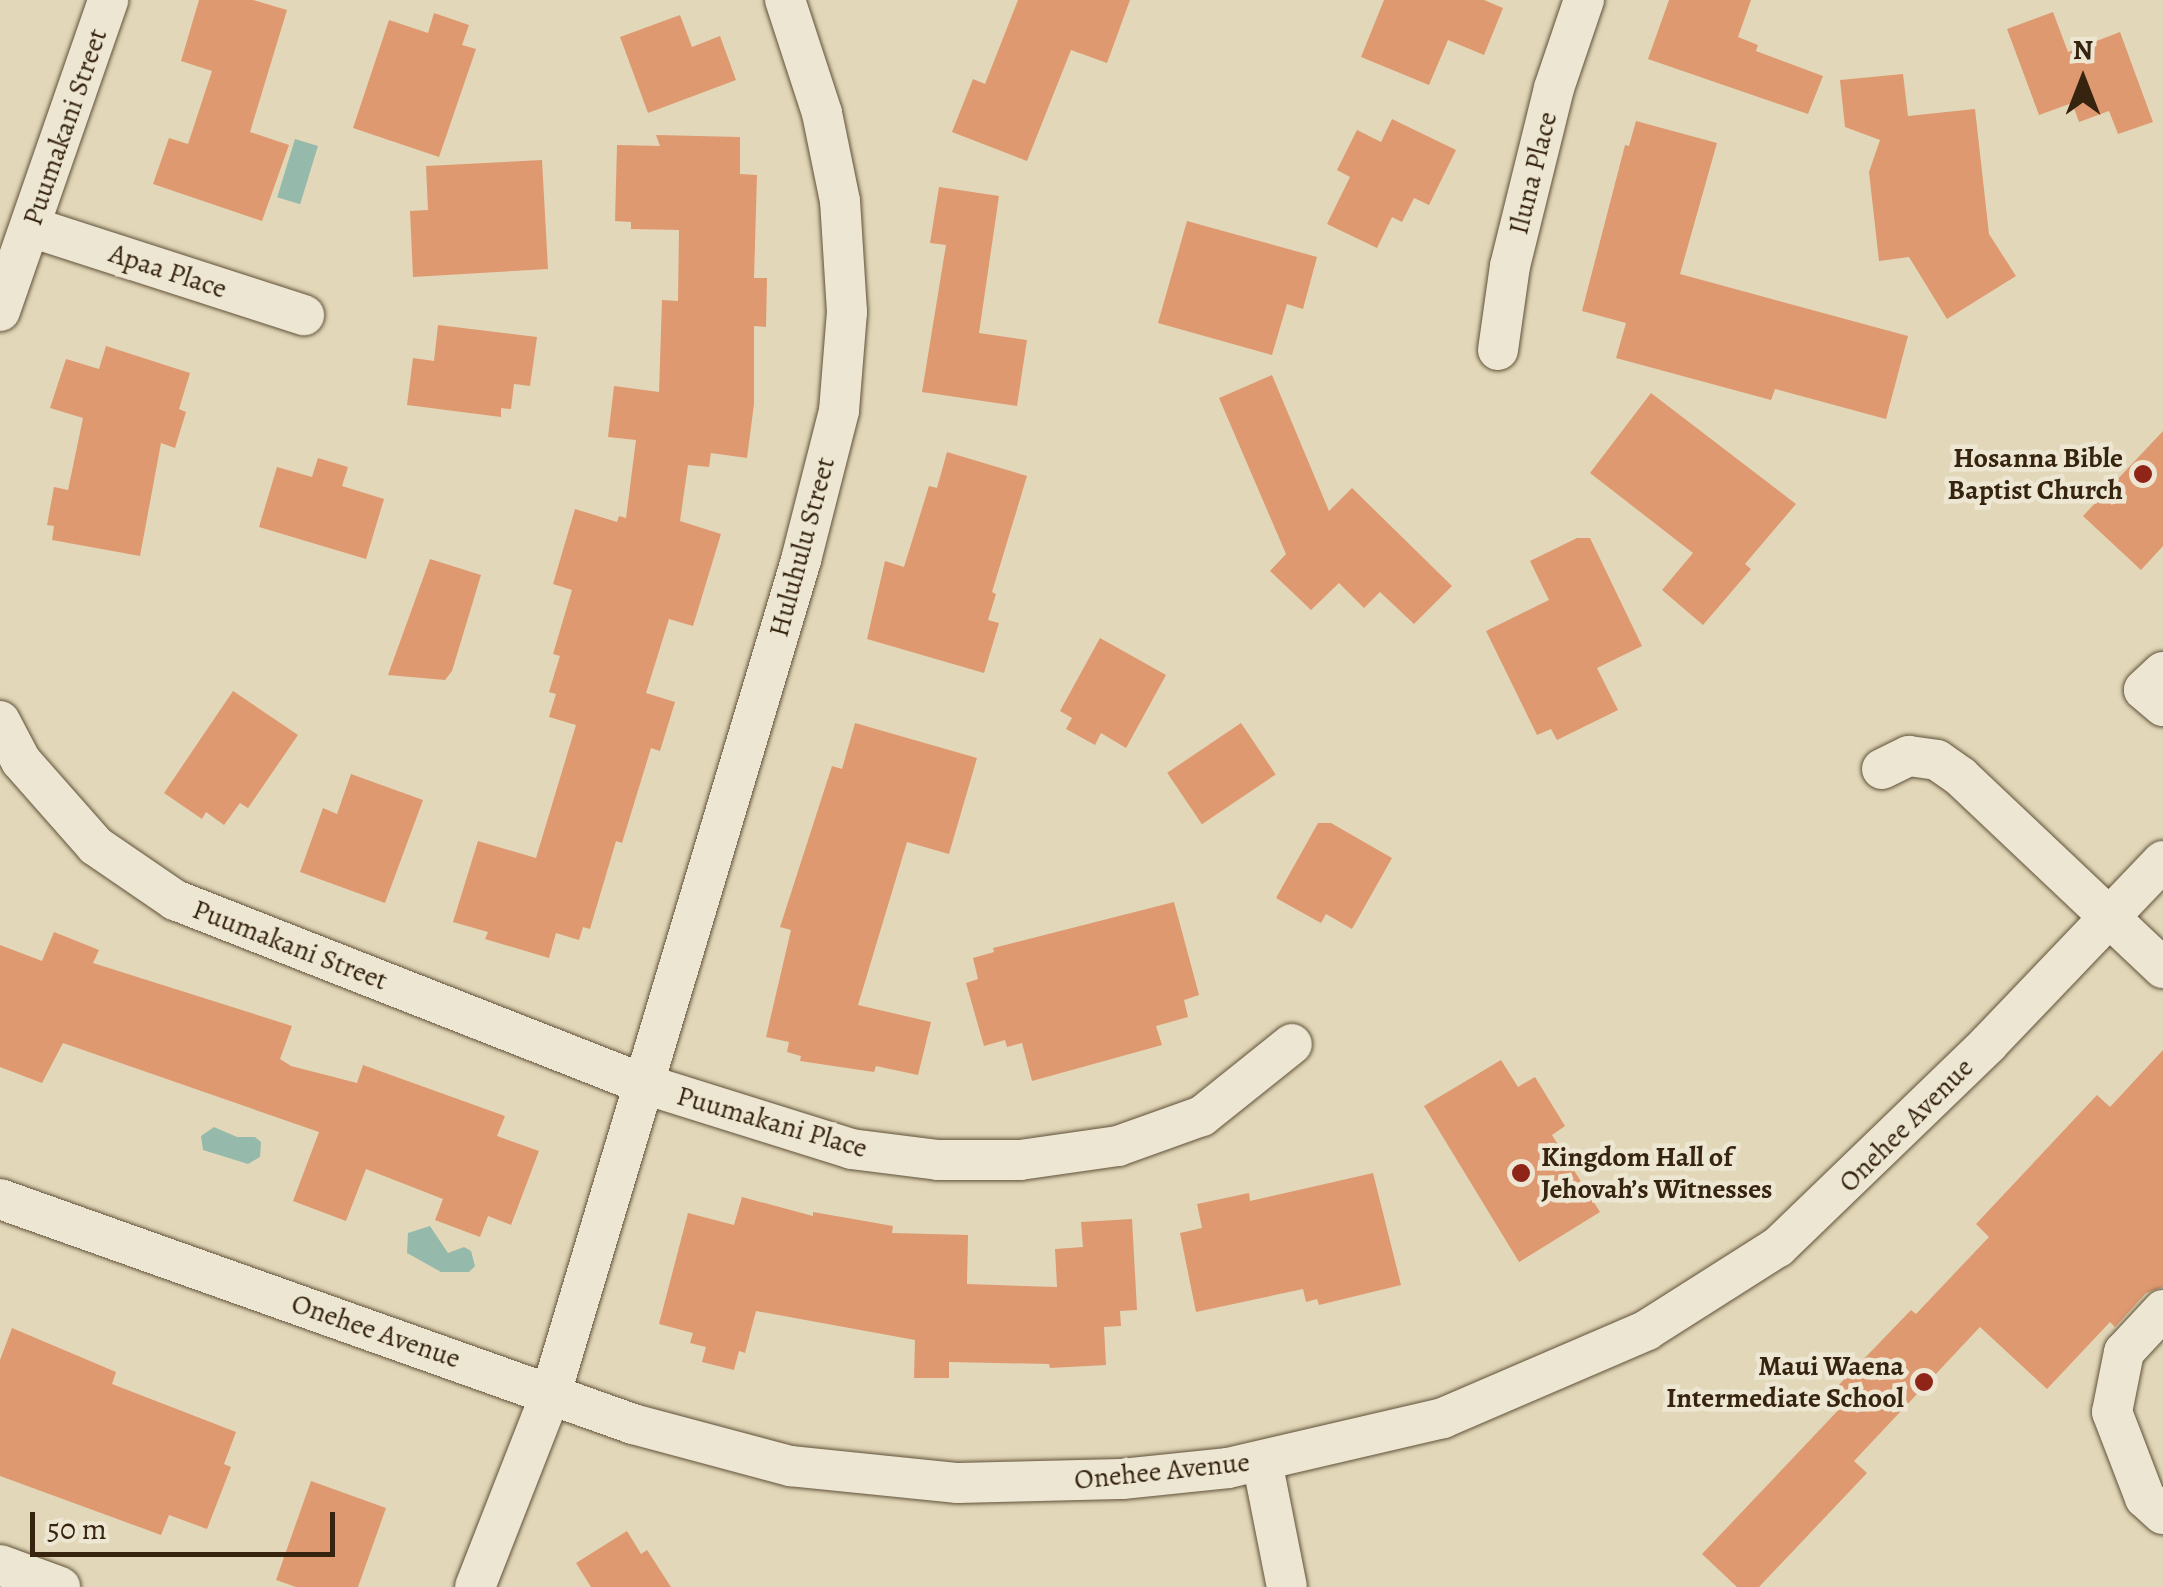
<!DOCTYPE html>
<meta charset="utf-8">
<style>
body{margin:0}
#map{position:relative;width:2163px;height:1587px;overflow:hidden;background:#e2d8b9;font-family:Alegreya,serif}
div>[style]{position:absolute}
.water>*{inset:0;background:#95baac;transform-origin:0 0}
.building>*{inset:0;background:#de9971;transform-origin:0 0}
.roads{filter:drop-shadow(0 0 2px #615139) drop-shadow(0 0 2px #615139)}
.minor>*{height:40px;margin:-20px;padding:0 20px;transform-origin:20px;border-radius:20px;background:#ece6d2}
.dots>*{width:28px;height:28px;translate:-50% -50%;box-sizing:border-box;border:5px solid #ece6d2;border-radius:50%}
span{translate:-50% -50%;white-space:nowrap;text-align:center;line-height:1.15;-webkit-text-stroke:9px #ece6d2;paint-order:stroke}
.street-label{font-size:28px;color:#36240e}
.poi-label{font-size:28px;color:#36240e;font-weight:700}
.right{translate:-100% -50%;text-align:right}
.left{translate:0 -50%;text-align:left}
.north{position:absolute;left:2033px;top:30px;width:100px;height:100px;-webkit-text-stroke:8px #ece6d2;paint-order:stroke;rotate:0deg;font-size:28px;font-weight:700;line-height:40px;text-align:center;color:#36240e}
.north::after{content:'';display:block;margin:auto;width:35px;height:45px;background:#36240e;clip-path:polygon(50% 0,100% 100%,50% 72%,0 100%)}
.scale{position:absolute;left:30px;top:1512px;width:305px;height:45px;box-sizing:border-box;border:5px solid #36240e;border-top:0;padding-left:12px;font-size:30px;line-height:35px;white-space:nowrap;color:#36240e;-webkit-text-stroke:8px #ece6d2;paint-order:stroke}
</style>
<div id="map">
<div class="water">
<div style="left:295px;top:139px;width:24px;height:61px;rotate:17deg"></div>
<div style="clip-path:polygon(214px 1127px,237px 1137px,255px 1137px,261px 1142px,260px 1157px,248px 1164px,203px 1150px,201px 1136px)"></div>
<div style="clip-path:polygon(430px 1226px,448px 1253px,464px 1247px,471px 1251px,475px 1266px,469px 1272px,441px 1272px,407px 1253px,408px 1233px)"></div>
</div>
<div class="building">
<div style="clip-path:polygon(199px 0,253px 0,287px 10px,250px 132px,289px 145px,262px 221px,153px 184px,169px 138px,188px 144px,212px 71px,181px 61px)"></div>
<div style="clip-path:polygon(1018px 0,1130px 0,1107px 63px,1071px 50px,1027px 161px,952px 132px,973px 79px,985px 84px)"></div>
<div style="clip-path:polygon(1384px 0,1484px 0,1503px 8px,1484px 55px,1448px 40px,1429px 85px,1361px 57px)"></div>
<div style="clip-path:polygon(1669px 0,1751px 0,1738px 37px,1758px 45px,1756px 51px,1823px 76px,1808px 114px,1648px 59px)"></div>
<div style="clip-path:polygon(2053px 12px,2068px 52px,2120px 32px,2153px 122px,2118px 134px,2109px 111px,2079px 122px,2072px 103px,2039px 115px,2007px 29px)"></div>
<div style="clip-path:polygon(434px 13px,469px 25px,462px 45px,476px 49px,439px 157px,353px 128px,389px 20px,428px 33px)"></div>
<div style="clip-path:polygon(680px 15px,692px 47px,720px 36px,736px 80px,648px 113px,620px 37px)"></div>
<div style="clip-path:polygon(1903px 74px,1908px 116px,1975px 109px,1989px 234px,2016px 276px,1947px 319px,1909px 257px,1879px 261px,1869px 172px,1880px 140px,1845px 127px,1840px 80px)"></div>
<div style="clip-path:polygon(1392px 119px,1456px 150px,1429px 205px,1414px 198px,1402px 222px,1392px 217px,1377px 248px,1327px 224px,1350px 177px,1337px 170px,1357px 130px,1381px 142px)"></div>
<div style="clip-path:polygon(1636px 121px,1717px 143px,1680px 274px,1908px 336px,1886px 419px,1775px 389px,1771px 400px,1616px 358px,1626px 323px,1582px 311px,1625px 145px,1629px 146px)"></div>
<div style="clip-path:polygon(656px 135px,740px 137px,740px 174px,757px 175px,754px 278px,767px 278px,766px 327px,754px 326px,754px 404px,747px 458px,711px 453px,709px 467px,688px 465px,680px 521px,721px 534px,693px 626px,669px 619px,646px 693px,675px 702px,660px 751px,651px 748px,622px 843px,616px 841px,590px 929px,583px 927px,579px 940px,556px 933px,549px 958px,485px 939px,488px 932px,453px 922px,478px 841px,536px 858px,576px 725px,549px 717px,556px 694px,549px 692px,560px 656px,553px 654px,572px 590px,553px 584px,575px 509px,617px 522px,619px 516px,626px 518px,636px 440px,608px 437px,614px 386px,659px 392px,662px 300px,678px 301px,679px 230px,631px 229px,631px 222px,615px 221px,617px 145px,660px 146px)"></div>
<div style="clip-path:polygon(542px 160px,548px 269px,413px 277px,410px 211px,428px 210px,426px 166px)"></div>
<div style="clip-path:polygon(939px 187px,999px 196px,979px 333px,1027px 340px,1017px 406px,922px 392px,946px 245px,930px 243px)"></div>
<div style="clip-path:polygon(1187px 221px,1317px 257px,1303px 309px,1287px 304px,1272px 355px,1158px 323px)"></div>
<div style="clip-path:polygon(438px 325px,537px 337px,530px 386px,514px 384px,511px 409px,501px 408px,501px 417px,407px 405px,413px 358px,434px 361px)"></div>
<div style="clip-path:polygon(106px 346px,190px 373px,179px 409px,186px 412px,175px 448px,161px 443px,140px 556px,52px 540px,54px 526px,47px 525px,54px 487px,68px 490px,83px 418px,50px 408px,66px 359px,99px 369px)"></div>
<div style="clip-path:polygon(1272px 375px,1329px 511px,1352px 488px,1452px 586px,1414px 624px,1380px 592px,1364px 608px,1339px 583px,1311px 610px,1270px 571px,1286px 554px,1219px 398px)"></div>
<div style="clip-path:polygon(1651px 393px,1796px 504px,1745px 564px,1751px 569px,1703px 625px,1662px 590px,1693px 553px,1590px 473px)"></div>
<div style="clip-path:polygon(2163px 431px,2163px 546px,2141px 570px,2083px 516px)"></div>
<div style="clip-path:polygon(947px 452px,1027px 476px,992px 592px,996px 594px,988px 620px,999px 623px,984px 673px,867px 639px,885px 561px,904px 567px,929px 486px,937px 488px)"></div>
<div style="clip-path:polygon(318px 458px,348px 467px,342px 486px,384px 499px,366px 559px,259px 527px,277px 467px,312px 477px)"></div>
<div style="clip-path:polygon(1577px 538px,1590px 538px,1642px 646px,1597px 668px,1618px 710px,1557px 740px,1551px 729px,1537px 735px,1486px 631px,1549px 600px,1530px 561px)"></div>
<div style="clip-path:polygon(430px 559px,481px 575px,452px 671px,445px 680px,388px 675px)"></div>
<div style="clip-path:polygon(1100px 638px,1166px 675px,1126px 748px,1101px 733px,1095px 745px,1066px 729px,1072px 718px,1060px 711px)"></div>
<div style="clip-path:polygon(233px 691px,298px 735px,248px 808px,240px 803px,224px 825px,206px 812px,202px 819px,164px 793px)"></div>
<div style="clip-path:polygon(855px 723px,977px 758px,949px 854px,907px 842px,858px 1005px,931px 1022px,918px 1075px,876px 1066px,874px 1072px,800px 1061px,801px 1056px,787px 1052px,789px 1042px,766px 1037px,791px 930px,780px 927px,832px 766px,842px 769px)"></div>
<div style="left:1241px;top:723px;width:62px;height:89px;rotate:56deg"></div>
<div style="clip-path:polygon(351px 774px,423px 800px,385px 903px,300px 872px,323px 808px,337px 814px)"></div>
<div style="clip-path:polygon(1318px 823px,1331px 823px,1392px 858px,1352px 929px,1326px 914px,1321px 923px,1276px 898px)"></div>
<div style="clip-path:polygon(1174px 902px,1199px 995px,1184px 1000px,1188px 1017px,1156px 1026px,1162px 1045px,1032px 1081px,1022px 1043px,1007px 1047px,1005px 1040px,984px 1046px,966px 983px,978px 979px,973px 958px,994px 952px,993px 948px)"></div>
<div style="clip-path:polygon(54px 932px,99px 950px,93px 963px,292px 1026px,280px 1059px,291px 1066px,357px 1083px,363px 1065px,505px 1116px,497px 1136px,539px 1151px,511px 1225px,488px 1216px,480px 1237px,435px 1220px,443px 1199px,366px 1169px,346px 1221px,293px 1201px,319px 1132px,63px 1043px,42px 1083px,0 1067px,0 945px,42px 961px)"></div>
<div style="clip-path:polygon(2163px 1050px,2163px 1287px,2146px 1293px,2115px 1327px,2110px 1322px,2047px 1389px,1980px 1327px,1854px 1461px,1867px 1473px,1759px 1587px,1737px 1587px,1702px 1554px,1846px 1402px,1833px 1391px,1911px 1310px,1916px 1314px,1989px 1237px,1976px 1224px,2097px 1095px,2110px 1107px)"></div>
<div style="clip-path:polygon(1501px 1060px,1518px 1087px,1535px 1077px,1565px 1126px,1552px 1135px,1600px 1212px,1519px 1262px,1424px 1106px)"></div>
<div style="clip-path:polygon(1373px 1173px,1401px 1285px,1319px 1305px,1317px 1299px,1306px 1302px,1303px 1289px,1196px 1312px,1180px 1233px,1202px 1228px,1197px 1204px,1249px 1193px,1250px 1201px)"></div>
<div style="clip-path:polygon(742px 1197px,813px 1216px,813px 1212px,893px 1226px,892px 1233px,968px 1235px,967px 1284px,1057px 1287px,1055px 1249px,1083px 1247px,1081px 1222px,1132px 1219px,1137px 1310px,1120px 1311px,1121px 1326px,1104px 1327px,1106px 1365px,1050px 1368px,1049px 1364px,949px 1362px,949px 1378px,914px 1378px,915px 1340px,756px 1311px,745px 1353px,739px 1351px,734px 1370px,702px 1362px,706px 1347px,690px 1343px,693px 1333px,659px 1324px,688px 1213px,734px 1225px)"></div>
<div style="clip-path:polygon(12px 1328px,116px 1372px,112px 1384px,236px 1432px,224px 1464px,231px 1467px,207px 1529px,169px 1515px,161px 1535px,0 1476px,0 1360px)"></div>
<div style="clip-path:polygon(311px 1481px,386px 1508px,358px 1587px,296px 1587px,276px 1580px)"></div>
<div style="clip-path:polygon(627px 1531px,641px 1554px,647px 1550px,671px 1587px,591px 1587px,576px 1563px)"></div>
</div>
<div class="roads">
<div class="minor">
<div style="left:31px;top:227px;width:287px;rotate:17.9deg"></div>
<div style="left:0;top:311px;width:329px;rotate:-70.8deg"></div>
<div style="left:1498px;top:350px;width:85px;rotate:-81.9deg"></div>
<div style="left:1510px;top:266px;width:183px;rotate:-76.1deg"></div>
<div style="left:1554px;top:88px;width:93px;rotate:-71.2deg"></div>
<div style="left:2163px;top:672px;width:26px;rotate:137deg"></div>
<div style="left:2144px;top:690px;width:25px;rotate:40deg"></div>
<div style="left:0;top:721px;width:45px;rotate:62.3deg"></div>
<div style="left:21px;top:761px;width:113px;rotate:48.6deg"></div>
<div style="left:96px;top:846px;width:96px;rotate:34.4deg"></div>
<div style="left:175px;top:900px;width:501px;rotate:21.44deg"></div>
<div style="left:641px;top:1083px;width:220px;rotate:17.4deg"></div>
<div style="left:851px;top:1149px;width:88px;rotate:7.2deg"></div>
<div style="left:938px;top:1160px;width:82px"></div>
<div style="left:1020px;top:1160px;width:99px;rotate:-8.1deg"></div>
<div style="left:1118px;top:1146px;width:89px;rotate:-19.7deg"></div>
<div style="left:1202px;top:1116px;width:115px;rotate:-38.7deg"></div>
<div style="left:1882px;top:769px;width:30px;rotate:-26deg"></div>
<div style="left:1909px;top:756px;width:28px;rotate:8deg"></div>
<div style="left:1937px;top:760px;width:29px;rotate:35deg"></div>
<div style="left:1961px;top:777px;width:278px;rotate:43.4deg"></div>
<div style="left:0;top:1199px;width:672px;rotate:19.57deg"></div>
<div style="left:633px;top:1424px;width:163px;rotate:15deg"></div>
<div style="left:790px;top:1466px;width:169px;rotate:5.8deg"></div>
<div style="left:958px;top:1483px;width:164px;rotate:-1.4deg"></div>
<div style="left:1122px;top:1479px;width:107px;rotate:-5.9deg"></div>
<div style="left:1228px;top:1468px;width:221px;rotate:-13.1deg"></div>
<div style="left:1443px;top:1418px;width:222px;rotate:-23.3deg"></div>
<div style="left:1647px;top:1330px;width:155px;rotate:-32.4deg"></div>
<div style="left:1778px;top:1247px;width:292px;rotate:-44deg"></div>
<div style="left:1988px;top:1044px;width:253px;rotate:-46.3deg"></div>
<div style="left:2163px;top:1310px;width:57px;rotate:132.9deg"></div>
<div style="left:2124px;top:1352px;width:61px;rotate:101.3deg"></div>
<div style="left:2112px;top:1412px;width:92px;rotate:69deg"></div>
<div style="left:2145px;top:1498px;width:24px;rotate:42deg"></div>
<div style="left:1262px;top:1461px;width:128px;rotate:78.8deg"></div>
<div style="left:0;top:1565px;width:64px;rotate:20.1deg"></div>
<div style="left:475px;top:1587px;width:208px;rotate:-68.6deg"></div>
<div style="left:551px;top:1393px;width:870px;rotate:-73.29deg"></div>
<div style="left:801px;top:560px;width:154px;rotate:-75.7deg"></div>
<div style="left:839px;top:411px;width:99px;rotate:-85.4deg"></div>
<div style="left:847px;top:312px;width:111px;rotate:-93.6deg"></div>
<div style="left:840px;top:201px;width:90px;rotate:-101.6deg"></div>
<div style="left:822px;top:113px;width:119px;rotate:-108.1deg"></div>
</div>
</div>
<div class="dots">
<div style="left:2143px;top:474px;background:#8f2418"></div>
<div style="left:1521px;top:1173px;background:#8f2418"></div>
<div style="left:1924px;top:1382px;background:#8f2418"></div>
</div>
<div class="street-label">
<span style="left:65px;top:127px;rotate:-71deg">Puumakani Street</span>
<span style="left:1533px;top:173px;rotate:-76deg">Iluna Place</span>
<span style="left:168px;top:271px;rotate:18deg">Apaa Place</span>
<span style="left:802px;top:547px;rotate:-75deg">Huluhulu Street</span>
<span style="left:290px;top:945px;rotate:21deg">Puumakani Street</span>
<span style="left:772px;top:1122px;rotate:16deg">Puumakani Place</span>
<span style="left:1906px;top:1125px;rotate:-45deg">Onehee Avenue</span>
<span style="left:376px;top:1331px;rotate:19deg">Onehee Avenue</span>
<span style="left:1162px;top:1471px;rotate:-6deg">Onehee Avenue</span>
</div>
<div class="poi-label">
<span class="right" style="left:2123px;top:474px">Hosanna Bible<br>Baptist Church</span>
<span class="left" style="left:1541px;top:1173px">Kingdom Hall of<br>Jehovah’s Witnesses</span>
<span class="right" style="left:1904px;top:1382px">Maui Waena<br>Intermediate School</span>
</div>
<div class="north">N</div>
<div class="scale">50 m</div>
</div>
